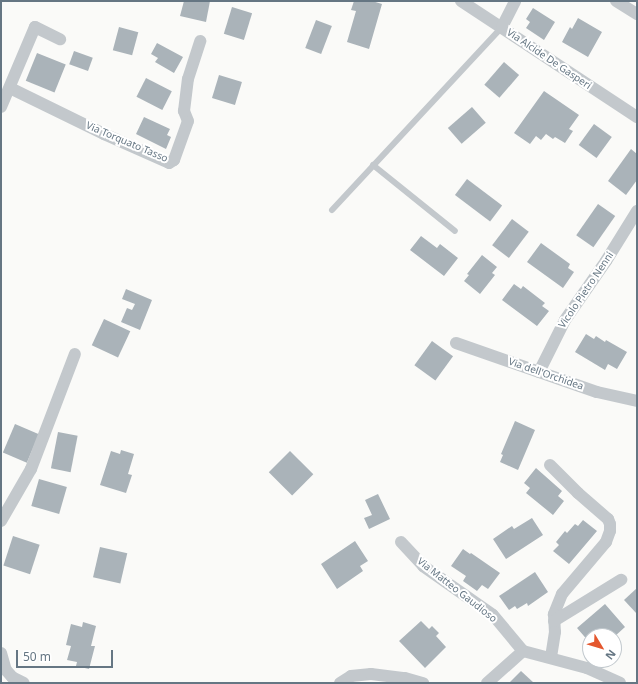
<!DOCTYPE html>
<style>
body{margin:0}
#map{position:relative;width:638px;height:684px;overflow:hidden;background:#fafaf8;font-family:"Noto Sans",sans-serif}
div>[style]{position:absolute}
.building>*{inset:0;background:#aab3b9;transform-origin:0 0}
.lane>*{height:6px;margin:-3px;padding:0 3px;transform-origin:3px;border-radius:3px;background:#c3c8cc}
.street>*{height:12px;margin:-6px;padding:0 6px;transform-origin:6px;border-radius:6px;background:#c3c8cc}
span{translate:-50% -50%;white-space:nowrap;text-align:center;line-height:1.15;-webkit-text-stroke:4px #fff;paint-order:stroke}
.street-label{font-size:10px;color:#657683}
.frame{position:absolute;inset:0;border:2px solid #657683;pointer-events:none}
.north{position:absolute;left:582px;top:628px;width:40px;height:40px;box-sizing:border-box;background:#fff;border:1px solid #c1c8cd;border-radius:50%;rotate:128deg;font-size:11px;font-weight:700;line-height:16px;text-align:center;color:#657683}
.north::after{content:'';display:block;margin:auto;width:14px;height:18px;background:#e4572e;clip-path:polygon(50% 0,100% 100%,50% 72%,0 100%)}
.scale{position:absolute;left:16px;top:650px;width:97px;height:18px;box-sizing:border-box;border:2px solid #657683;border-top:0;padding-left:5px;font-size:12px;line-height:14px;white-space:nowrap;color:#657683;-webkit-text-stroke:3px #fff;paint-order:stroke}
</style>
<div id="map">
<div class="building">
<div style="clip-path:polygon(184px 1px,210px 1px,206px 22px,180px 16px)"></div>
<div style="clip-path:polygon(354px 1px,372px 1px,382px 4px,369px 49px,347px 42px,356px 11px,351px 10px)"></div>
<div style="left:232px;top:7px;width:21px;height:28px;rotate:17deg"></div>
<div style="clip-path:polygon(533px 8px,555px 22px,544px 40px,526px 28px,530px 22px,526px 19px)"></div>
<div style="clip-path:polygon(578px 18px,602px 32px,588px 57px,562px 42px,570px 27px,572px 29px)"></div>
<div style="left:316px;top:20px;width:17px;height:30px;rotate:21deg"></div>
<div style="left:119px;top:27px;width:20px;height:24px;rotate:15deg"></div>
<div style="clip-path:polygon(157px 43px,183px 57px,174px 73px,155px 62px,158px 58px,151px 54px)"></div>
<div style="left:74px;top:51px;width:20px;height:14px;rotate:20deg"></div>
<div style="left:37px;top:53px;width:31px;height:30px;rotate:22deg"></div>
<div style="left:504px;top:62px;width:20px;height:30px;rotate:41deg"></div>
<div style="left:219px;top:75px;width:24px;height:24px;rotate:17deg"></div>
<div style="left:146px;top:78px;width:29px;height:21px;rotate:27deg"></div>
<div style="clip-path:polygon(544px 91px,579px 115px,569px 129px,573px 131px,565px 143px,555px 137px,553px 139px,546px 134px,541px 140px,536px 136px,530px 144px,514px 133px)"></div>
<div style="left:472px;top:107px;width:21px;height:32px;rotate:49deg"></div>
<div style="clip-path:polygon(144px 117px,170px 129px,167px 135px,171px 137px,166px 149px,136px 134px)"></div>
<div style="left:594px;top:124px;width:22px;height:26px;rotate:36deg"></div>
<div style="clip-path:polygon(631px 149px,637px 154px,637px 180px,626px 195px,608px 181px)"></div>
<div style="left:467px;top:179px;width:44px;height:20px;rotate:37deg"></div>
<div style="left:598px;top:204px;width:21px;height:38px;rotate:35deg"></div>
<div style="left:512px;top:219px;width:21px;height:33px;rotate:37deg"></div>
<div style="clip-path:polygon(421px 236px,437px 248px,440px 244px,458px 258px,444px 276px,410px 250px)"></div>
<div style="clip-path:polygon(541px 243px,570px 264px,568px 268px,574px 272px,563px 288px,527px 262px)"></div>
<div style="clip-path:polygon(482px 255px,497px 267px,492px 273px,495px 275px,480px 294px,464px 281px,469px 275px,467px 274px)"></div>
<div style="clip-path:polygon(514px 284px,521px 289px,523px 286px,545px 303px,542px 306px,549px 311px,537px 326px,502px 300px)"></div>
<div style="clip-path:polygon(126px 289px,152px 300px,140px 330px,121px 322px,127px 308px,132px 310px,135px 304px,122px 299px)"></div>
<div style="left:104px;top:319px;width:29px;height:29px;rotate:25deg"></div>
<div style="clip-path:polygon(586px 334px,594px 339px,596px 336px,605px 342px,606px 340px,627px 352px,617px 369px,608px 364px,605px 370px,575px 352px)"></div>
<div style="left:432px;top:341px;width:26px;height:30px;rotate:36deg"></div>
<div style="clip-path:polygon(515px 421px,535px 430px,518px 470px,500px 462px,503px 455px,501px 454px)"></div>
<div style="left:15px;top:424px;width:26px;height:31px;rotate:23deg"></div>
<div style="left:58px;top:432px;width:20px;height:37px;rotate:11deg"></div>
<div style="clip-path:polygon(121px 450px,134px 454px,128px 474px,132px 475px,126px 493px,100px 485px,111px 451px,120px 454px)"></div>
<div style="left:290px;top:451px;width:33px;height:30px;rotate:45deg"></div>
<div style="clip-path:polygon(536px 468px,562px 491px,558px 496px,564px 501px,553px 515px,526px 493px,530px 488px,524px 483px)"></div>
<div style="left:39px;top:479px;width:29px;height:28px;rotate:16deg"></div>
<div style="clip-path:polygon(378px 494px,390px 519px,369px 529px,364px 518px,372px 515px,365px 500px)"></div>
<div style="clip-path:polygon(532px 518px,543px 535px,506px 559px,493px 539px,512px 526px,514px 529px)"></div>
<div style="clip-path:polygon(583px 520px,597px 531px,569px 564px,553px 551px,559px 545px,556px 542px,565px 531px,567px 533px,575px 524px,578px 526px)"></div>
<div style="left:13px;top:536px;width:28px;height:31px;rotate:18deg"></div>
<div style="clip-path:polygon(355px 541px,368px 561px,360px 566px,363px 571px,337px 589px,321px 564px)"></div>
<div style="left:100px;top:547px;width:28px;height:31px;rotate:13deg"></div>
<div style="clip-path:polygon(463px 549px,470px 554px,471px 553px,500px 573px,488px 589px,482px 585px,477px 591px,463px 581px,466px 576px,451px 566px)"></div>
<div style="clip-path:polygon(535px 572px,548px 592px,528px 606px,527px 603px,517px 609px,515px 606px,509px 610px,499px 596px)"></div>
<div style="clip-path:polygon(637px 588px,637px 614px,624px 600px)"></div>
<div style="clip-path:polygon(605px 604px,625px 627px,614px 637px,590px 636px,590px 643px,577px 628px)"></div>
<div style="clip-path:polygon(421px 621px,429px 629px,432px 626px,439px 633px,436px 636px,446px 647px,425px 668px,399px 641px)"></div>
<div style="clip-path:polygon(83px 622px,96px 626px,91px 646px,95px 646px,89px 669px,76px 666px,77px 662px,67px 660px,71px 646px,66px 645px,71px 624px,82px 627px)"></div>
<div style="clip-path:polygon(521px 671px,534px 683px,509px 683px)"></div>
</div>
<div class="lane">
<div style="left:373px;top:165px;width:105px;rotate:38.8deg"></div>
<div style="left:332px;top:210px;width:250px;rotate:-47.1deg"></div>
</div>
<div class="street">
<div style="left:461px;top:1px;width:211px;rotate:33.4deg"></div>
<div style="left:616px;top:1px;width:25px;rotate:32deg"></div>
<div style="left:502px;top:27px;width:29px;rotate:-63deg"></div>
<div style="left:10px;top:88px;width:105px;rotate:26.1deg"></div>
<div style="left:104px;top:134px;width:71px;rotate:24deg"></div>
<div style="left:169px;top:163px;width:6px;rotate:-31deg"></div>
<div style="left:174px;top:160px;width:41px;rotate:-70.3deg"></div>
<div style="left:188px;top:121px;width:11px;rotate:-112deg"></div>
<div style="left:184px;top:111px;width:32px;rotate:-83deg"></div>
<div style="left:188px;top:79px;width:40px;rotate:-72deg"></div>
<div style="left:1px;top:107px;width:87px;rotate:-67deg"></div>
<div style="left:35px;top:27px;width:28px;rotate:26deg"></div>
<div style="left:456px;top:343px;width:149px;rotate:19.2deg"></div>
<div style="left:597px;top:392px;width:41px;rotate:12.7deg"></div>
<div style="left:539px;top:372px;width:58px;rotate:-63.4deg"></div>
<div style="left:565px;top:320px;width:72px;rotate:-55.2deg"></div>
<div style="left:606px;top:261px;width:59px;rotate:-58.2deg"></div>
<div style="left:550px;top:465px;width:40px;rotate:45deg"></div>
<div style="left:578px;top:493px;width:40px;rotate:41deg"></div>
<div style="left:608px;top:519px;width:5px;rotate:68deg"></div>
<div style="left:610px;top:524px;width:7px;rotate:90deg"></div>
<div style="left:610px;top:531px;width:12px;rotate:110deg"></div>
<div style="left:606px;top:542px;width:68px;rotate:130.2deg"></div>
<div style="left:562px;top:594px;width:22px;rotate:112deg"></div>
<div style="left:554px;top:614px;width:18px;rotate:87deg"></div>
<div style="left:555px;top:632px;width:26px;rotate:99deg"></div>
<div style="left:1px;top:521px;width:60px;rotate:-60deg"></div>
<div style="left:31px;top:469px;width:123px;rotate:-69.1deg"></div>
<div style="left:401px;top:542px;width:33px;rotate:47deg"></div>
<div style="left:423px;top:566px;width:85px;rotate:35deg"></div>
<div style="left:493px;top:615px;width:47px;rotate:50.2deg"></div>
<div style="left:523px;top:651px;width:66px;rotate:14.9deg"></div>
<div style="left:587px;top:668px;width:36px;rotate:24deg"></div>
<div style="left:554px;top:621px;width:79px;rotate:-31.5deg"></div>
<div style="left:1px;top:653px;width:18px;rotate:74deg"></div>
<div style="left:6px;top:670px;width:9px;rotate:49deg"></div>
<div style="left:12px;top:677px;width:13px;rotate:27deg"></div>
<div style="left:340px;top:683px;width:13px;rotate:-32deg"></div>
<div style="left:351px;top:676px;width:20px;rotate:-6deg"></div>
<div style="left:371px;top:674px;width:34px;rotate:7deg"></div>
<div style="left:405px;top:678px;width:19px;rotate:16deg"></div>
<div style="left:487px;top:683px;width:48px;rotate:-41.6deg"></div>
</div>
<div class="street-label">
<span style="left:549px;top:59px;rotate:34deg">Via Alcide De Gasperi</span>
<span style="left:127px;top:142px;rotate:23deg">Via Torquato Tasso</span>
<span style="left:586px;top:290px;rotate:-56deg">Vicolo Pietro Nenni</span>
<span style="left:546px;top:374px;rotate:19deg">Via dell'Orchidea</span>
<span style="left:457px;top:590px;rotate:38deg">Via Matteo Gaudioso</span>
</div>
<div class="frame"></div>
<div class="north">N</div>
<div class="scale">50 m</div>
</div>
